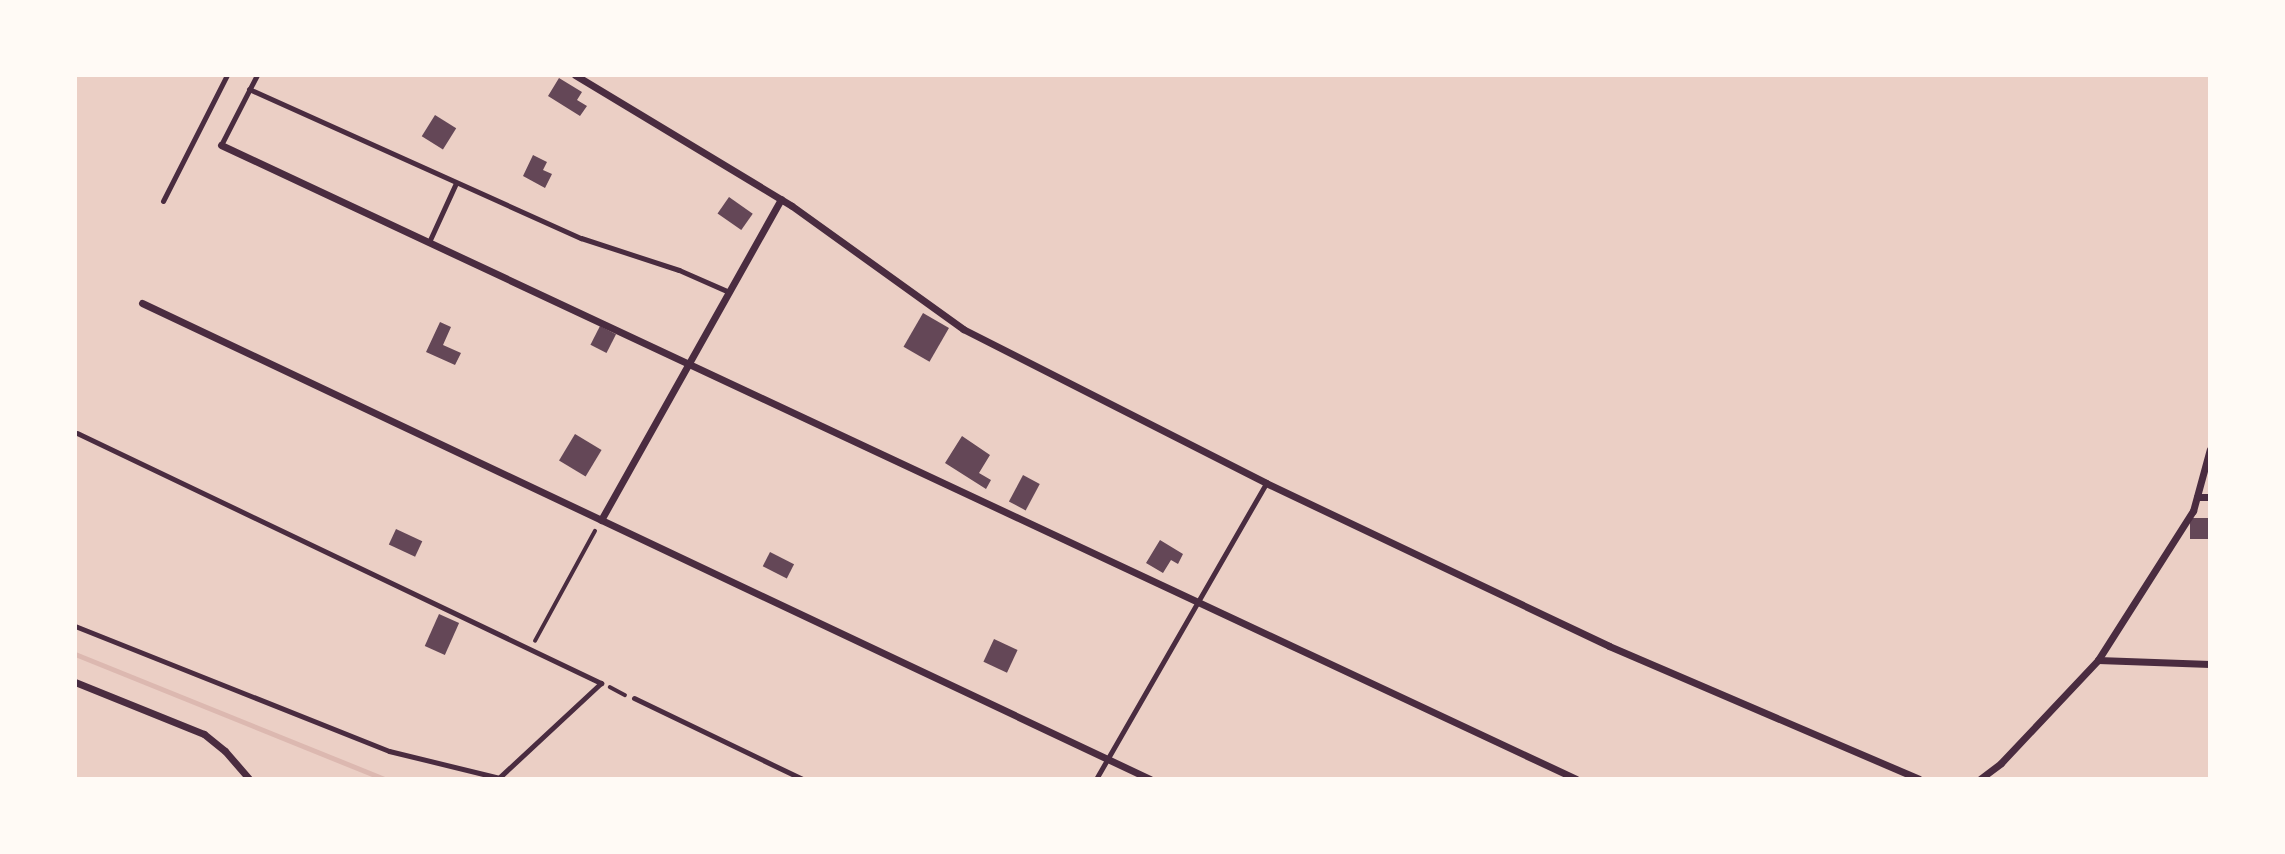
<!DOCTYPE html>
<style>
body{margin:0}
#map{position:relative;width:2285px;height:854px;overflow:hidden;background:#f7e1d7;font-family:Commissioner,sans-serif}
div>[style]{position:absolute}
.green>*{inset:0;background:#ebcfc5;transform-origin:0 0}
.stream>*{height:5px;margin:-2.5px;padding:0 2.5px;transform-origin:2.5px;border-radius:2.5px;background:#dcb8b0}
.building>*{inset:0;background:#644757;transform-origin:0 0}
.path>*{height:3.5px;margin:-1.75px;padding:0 1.75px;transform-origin:1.75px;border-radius:1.75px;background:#4a2c40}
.service>*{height:5px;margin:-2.5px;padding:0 2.5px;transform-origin:2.5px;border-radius:2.5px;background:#4a2c40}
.minor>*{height:7px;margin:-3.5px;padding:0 3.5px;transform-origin:3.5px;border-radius:3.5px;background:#4a2c40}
span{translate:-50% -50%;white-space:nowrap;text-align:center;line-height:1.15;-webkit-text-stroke:6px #fffaf5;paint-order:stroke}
.frame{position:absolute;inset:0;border:77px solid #fffaf5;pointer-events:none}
</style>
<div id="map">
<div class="green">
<div style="left:75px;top:75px;width:2135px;height:704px"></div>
</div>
<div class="stream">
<div style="left:75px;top:654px;width:333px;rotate:22deg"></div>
</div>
<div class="building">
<div style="clip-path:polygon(559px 78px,582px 92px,577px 100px,587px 106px,580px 116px,548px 96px)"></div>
<div style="left:435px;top:115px;width:25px;height:25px;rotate:32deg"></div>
<div style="clip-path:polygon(533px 155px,547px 162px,543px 170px,552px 174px,545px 188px,523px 176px)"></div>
<div style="left:729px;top:197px;width:29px;height:20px;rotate:35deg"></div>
<div style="left:923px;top:313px;width:30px;height:39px;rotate:30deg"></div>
<div style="clip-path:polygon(440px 322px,451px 327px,443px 345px,461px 353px,455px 365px,426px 352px)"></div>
<div style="left:600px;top:326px;width:18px;height:21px;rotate:27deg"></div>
<div style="left:575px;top:434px;width:31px;height:31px;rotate:31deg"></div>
<div style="clip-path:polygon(962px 436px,990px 455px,979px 473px,991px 480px,986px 489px,945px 463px)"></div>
<div style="left:1023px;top:475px;width:19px;height:30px;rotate:28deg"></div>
<div style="left:2190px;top:518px;width:20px;height:21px"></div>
<div style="left:396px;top:529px;width:29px;height:17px;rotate:25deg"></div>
<div style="clip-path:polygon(1160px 540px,1183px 554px,1178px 564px,1171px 560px,1163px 573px,1146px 563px)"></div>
<div style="left:770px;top:552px;width:27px;height:16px;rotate:27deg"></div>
<div style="left:439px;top:614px;width:22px;height:35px;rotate:24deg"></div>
<div style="left:994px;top:639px;width:26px;height:25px;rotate:25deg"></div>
</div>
<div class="path">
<div style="left:535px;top:641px;width:125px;rotate:-61.4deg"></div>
<div style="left:610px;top:687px;width:17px;rotate:28deg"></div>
</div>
<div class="service">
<div style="left:249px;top:89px;width:364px;rotate:24.2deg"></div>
<div style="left:581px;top:238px;width:103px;rotate:18.1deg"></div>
<div style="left:679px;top:270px;width:55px;rotate:23.7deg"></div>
<div style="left:221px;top:145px;width:79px;rotate:-62.8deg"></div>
<div style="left:163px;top:201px;width:141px;rotate:-63.1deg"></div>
<div style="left:429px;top:242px;width:65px;rotate:-65.4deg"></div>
<div style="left:77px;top:433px;width:581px;rotate:25.51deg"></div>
<div style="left:601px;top:683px;width:138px;rotate:137.1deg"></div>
<div style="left:75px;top:626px;width:338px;rotate:21.7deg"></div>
<div style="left:389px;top:751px;width:118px;rotate:13.7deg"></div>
<div style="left:634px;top:698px;width:187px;rotate:25.7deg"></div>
<div style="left:1096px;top:779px;width:341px;rotate:-60.1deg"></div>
</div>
<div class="minor">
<div style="left:575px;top:75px;width:253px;rotate:31.1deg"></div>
<div style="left:792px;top:206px;width:211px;rotate:35.7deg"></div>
<div style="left:963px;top:329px;width:340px;rotate:26.9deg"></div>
<div style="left:1266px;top:483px;width:380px;rotate:25.4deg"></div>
<div style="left:1609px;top:646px;width:337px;rotate:23.2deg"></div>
<div style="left:221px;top:145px;width:1496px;rotate:25.07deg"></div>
<div style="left:142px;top:303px;width:1115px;rotate:25.28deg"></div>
<div style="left:2197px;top:497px;width:13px"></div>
<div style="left:601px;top:520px;width:368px;rotate:-60.7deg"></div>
<div style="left:2098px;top:660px;width:112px;rotate:2deg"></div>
<div style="left:75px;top:682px;width:139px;rotate:22deg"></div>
<div style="left:204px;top:734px;width:27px;rotate:39deg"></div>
<div style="left:225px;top:751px;width:37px;rotate:49deg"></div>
<div style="left:1980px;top:779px;width:26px;rotate:-37deg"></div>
<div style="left:2001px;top:763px;width:141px;rotate:-46.7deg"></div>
<div style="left:2098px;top:660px;width:177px;rotate:-57.5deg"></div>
<div style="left:2193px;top:511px;width:64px;rotate:-74.7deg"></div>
</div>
<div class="frame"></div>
</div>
